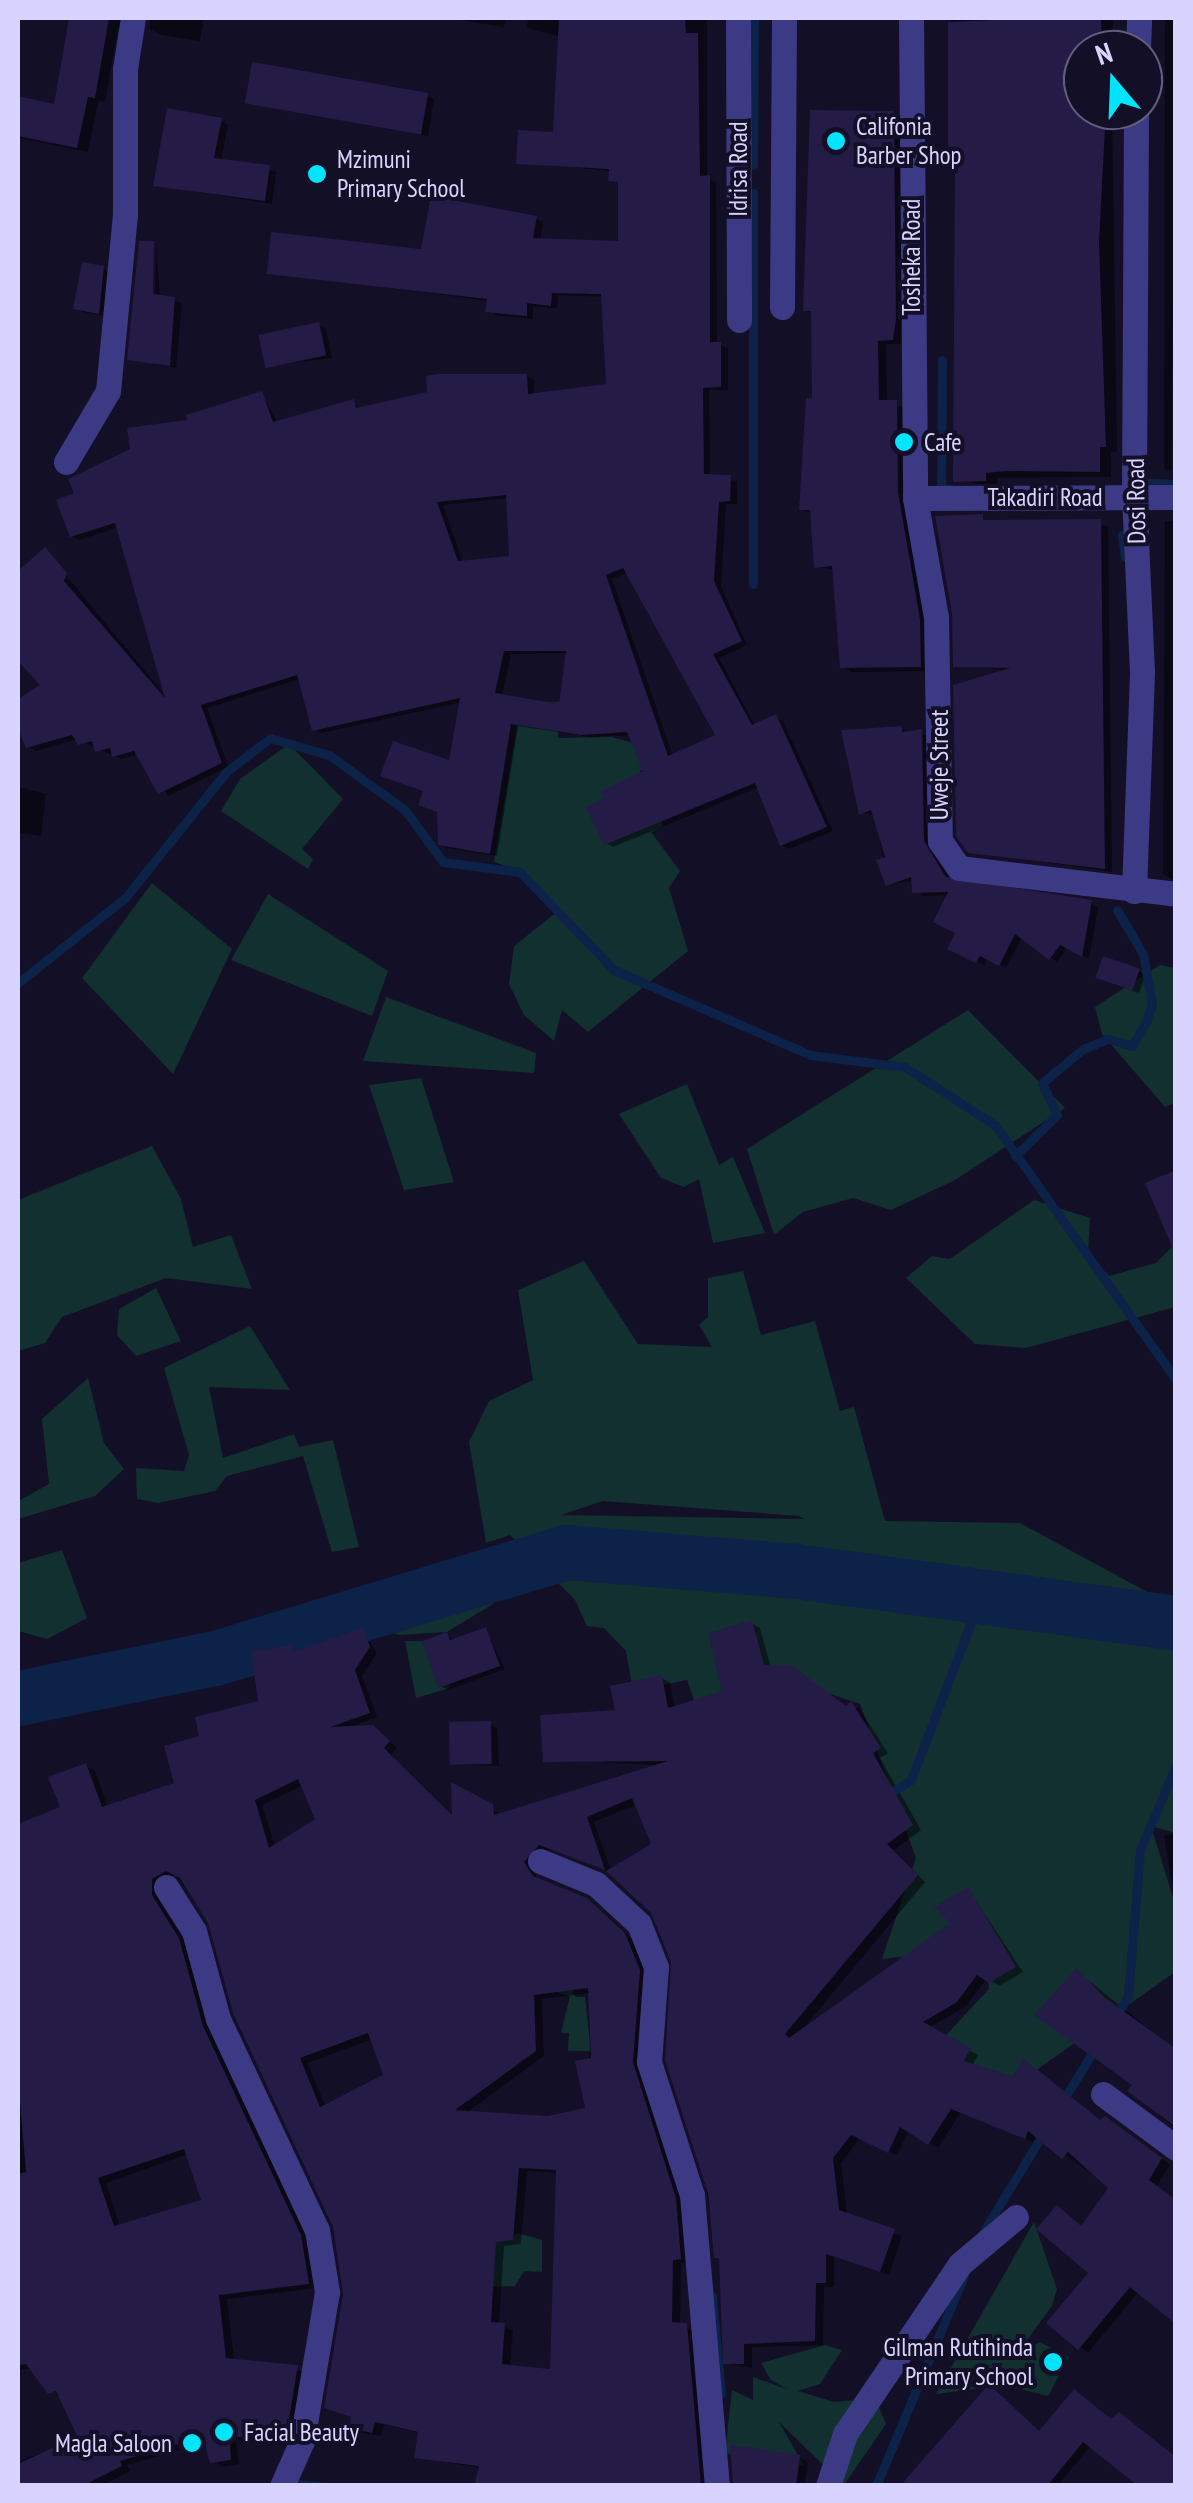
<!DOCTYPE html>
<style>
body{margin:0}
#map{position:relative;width:1193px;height:2503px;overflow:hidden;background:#130f26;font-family:"PT Sans Narrow",sans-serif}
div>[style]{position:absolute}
.green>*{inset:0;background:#12302f}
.shadow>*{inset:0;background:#0007}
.stream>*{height:9px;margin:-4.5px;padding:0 4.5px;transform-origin:4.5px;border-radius:4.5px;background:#0c2248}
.river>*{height:55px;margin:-27.5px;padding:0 27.5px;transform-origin:27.5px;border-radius:27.5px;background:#0c2248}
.building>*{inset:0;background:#241b47;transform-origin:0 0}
.minor>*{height:25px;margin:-12.5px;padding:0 12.5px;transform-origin:12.5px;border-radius:12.5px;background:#3d3a85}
.dots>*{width:28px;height:28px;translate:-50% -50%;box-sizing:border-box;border:5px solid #130f26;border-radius:50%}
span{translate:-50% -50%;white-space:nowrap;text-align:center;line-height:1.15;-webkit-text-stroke:8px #130f26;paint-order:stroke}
.poi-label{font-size:25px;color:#d9d4ff}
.left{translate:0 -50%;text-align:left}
.right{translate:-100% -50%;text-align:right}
.street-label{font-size:25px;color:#d9d4ff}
.frame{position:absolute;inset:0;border:20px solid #d9d4ff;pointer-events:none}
.north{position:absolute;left:1063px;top:30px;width:100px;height:100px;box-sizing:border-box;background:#130f26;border:2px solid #625e7d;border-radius:50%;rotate:341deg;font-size:28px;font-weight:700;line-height:40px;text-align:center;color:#d9d4ff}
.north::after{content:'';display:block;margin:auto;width:35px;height:45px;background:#00e5ff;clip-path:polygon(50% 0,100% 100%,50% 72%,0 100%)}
</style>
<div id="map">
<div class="green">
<div style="clip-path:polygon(560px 702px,558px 738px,611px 737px,638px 744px,657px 761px,640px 771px,663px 826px,651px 832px,680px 871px,669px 888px,688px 951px,588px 1032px,562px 1010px,554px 1041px,524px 1015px,509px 984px,514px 946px,558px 911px,522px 872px,494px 862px,521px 704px)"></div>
<div style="clip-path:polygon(289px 744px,343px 799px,302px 849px,313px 859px,308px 869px,221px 811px,240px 779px)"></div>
<div style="clip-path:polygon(152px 883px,232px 949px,173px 1074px,82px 978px)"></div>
<div style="clip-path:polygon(268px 894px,388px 971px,372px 1016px,231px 960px)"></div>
<div style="clip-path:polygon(1160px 965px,1175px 968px,1175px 1103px,1165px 1107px,1102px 1034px,1095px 1007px)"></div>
<div style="clip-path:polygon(386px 997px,536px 1053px,534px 1073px,363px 1061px)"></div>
<div style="clip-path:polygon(968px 1010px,1065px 1108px,955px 1180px,891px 1210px,853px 1198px,803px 1212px,774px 1235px,747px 1149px)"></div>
<div style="clip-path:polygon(421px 1078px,454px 1182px,404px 1190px,369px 1085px)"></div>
<div style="clip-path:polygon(687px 1084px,719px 1165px,733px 1157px,765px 1233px,713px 1243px,699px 1179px,684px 1187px,661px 1178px,619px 1114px)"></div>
<div style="clip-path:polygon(152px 1146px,181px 1199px,193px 1247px,231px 1235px,252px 1289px,166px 1278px,62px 1317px,45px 1343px,18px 1351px,18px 1200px)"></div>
<div style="clip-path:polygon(1034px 1200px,1090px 1218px,1088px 1253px,1109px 1276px,1156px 1263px,1175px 1244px,1175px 1307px,1026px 1348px,975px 1344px,906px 1278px,932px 1256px,950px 1259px)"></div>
<div style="clip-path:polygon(evenodd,584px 1261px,638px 1344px,712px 1347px,699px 1325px,708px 1317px,708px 1278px,743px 1271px,761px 1335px,815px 1321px,840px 1411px,854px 1407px,885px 1521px,1020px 1523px,1175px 1607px,1175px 1833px,1151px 1826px,1175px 1904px,1175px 1972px,984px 2107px,946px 2035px,989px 1989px,980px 1907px,935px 1953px,882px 1959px,916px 1858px,860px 1704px,806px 1686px,741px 1678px,697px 1708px,687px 1680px,633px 1691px,626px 1651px,604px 1628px,587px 1626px,575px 1600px,510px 1535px,486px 1543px,469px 1442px,489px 1401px,533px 1380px,518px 1290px,584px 1261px,603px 1501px,799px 1516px,805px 1519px,561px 1515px,603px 1501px)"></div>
<div style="clip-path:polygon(156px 1288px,181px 1341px,136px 1356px,117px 1335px,119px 1309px)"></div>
<div style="clip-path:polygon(250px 1326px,290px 1390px,209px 1387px,223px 1458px,294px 1434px,299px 1447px,333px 1440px,359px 1547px,332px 1552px,303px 1456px,227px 1476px,215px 1491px,158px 1503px,137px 1499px,136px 1468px,184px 1471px,189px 1455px,164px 1368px)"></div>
<div style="clip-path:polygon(88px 1378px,104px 1443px,124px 1469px,95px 1496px,18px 1519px,18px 1501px,49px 1484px,42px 1419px)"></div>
<div style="clip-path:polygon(62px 1550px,87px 1618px,47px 1639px,18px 1631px,18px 1563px)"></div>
<div style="clip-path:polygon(464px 1582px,493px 1604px,447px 1632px,399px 1635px,355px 1620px,380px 1600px)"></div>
<div style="clip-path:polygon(405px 1641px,422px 1641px,450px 1688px,416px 1698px)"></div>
<div style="clip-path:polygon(566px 1972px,575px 1997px,585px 1997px,591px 2051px,568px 2051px,569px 2033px,561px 2033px,570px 1996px,553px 1991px)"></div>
<div style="clip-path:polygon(1034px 2222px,1057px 2289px,1052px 2306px,1019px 2351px,1040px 2342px,1069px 2357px,1048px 2396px,1004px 2385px,936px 2394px)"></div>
<div style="clip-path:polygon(518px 2233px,542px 2240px,542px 2272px,524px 2271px,515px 2286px,478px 2287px,480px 2248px)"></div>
<div style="clip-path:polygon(825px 2345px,842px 2350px,820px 2384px,798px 2391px,834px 2402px,875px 2398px,886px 2424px,844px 2485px,779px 2422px,804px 2466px,725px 2453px,732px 2390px,753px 2400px,753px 2377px,787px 2389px,771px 2380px,761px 2363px)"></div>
</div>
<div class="shadow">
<div style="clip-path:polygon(73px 18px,130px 18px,126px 30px,118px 28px,105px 102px,98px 101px,88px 152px,18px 138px,18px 99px,56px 107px)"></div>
<div style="clip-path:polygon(150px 18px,204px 18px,200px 41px,161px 35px,150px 29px)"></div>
<div style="clip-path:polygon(447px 18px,506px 18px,504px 27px)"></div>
<div style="clip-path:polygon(evenodd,528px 18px,707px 18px,707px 178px,716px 182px,717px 344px,728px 348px,728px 390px,709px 390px,710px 477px,737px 481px,737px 504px,726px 504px,721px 586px,747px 645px,719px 658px,755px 726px,775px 717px,783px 721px,833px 831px,789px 849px,782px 845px,759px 787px,613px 847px,606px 843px,646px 773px,631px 735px,591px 737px,518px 726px,497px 856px,447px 848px,440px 843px,462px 702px,321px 733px,314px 729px,300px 679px,207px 708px,228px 767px,168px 796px,139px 754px,121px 759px,77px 739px,36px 751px,28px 746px,18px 724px,18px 701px,44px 686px,18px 657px,18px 574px,45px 550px,169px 700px,119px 527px,79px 540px,72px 536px,78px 494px,191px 422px,262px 394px,278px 424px,353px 402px,361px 409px,527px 376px,534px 380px,534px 396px,609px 386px,604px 297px,558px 295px,557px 308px,533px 306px,533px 319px,495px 315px,489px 301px,269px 272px,423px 252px,536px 218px,543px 222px,540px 241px,620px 244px,621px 184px,611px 180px,611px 171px,518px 162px,555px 134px,561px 37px,527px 28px,528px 18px,509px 498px,512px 558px,463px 563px,443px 505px,509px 498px,528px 18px,629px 572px,718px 736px,673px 757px,612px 579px,629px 572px,528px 18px,568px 653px,561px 707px,502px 696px,511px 654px,568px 653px)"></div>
<div style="clip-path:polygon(951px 18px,1113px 18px,1112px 50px,1083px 50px,1083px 110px,1112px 110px,1117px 452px,1111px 452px,1111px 477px,998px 478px,997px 487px,956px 480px,958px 173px,950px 169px)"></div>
<div style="clip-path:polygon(1165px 18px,1176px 18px,1171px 472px,1164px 468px)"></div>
<div style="clip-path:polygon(427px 95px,434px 99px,428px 136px,248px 102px)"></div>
<div style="clip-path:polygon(894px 113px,902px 118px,902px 344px,886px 344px,887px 403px,905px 408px,929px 671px,852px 672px,843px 667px,835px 570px,816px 566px,813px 514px,801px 509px,814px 401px,814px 314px,806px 310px)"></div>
<div style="clip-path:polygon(221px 121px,228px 125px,221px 161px,276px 172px,272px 204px,156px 185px)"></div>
<div style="clip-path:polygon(156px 246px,160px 297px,182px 303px,176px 368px,130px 359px,155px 306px)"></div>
<div style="clip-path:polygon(103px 269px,110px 273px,106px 316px,83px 312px,76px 308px)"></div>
<div style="clip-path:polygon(319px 325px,326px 329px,332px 358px,267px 366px)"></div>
<div style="clip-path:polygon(938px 518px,1108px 526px,1112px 872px,970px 851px,1004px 670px,956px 665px,955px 614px)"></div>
<div style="clip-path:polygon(1165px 521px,1176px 521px,1176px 882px,1163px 874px)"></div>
<div style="clip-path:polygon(901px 729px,928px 736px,930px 847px,951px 881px,1091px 903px,1098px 907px,1089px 959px,1068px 947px,1057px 962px,1022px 937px,1006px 968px,988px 958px,984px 965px,951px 948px,958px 933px,949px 895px,922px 896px,914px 881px,888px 884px,875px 815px,862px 813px)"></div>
<div style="clip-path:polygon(18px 787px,46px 794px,41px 836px,18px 833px)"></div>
<div style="clip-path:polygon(1139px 971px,1146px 975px,1139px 993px,1105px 981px)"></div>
<div style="clip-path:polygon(evenodd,751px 1623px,760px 1628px,771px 1668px,847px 1708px,859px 1708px,888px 1753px,880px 1758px,921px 1830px,894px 1850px,925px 1882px,801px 2031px,954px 1923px,968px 1889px,1023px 1972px,999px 1986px,987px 1978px,966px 2006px,928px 2028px,978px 2055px,972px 2066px,1109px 2130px,1114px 2124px,1170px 2165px,1156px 2187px,1139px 2291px,1088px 2353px,1049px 2323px,1091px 2272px,1082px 2228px,1111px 2187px,1037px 2135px,1034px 2142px,961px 2112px,938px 2148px,909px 2130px,897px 2155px,860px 2138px,841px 2163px,847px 2215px,902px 2236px,889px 2275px,834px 2257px,834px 2287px,824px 2287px,823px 2345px,752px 2347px,752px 2368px,725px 2363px,722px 2260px,716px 2257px,674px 1961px,653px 1911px,610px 1872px,557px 1849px,540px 1851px,533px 1861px,536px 1878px,596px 1906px,634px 1941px,648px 1976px,684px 2205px,689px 2263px,681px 2263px,680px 2325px,695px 2331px,710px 2486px,478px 2486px,481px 2468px,417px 2457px,420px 2433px,384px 2425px,381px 2436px,360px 2432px,351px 2427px,353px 2418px,327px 2407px,346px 2294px,335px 2226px,210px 1922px,175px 1874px,159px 1885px,160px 1902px,187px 1945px,309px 2242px,317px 2288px,227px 2299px,234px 2361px,306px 2372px,292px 2446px,236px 2440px,239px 2464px,221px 2467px,209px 2449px,190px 2450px,217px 2440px,127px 2465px,130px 2471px,101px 2486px,18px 2486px,18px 2462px,80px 2437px,59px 2397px,33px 2368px,18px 2370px,18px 1826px,63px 1808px,86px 1766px,95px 1771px,108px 1808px,177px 1785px,202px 1738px,261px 1703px,291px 1648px,298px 1652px,362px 1630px,377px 1653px,362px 1676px,377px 1717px,348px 1728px,382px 1734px,397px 1748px,391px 1755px,454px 1817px,454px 1786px,502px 1815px,660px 1765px,546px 1760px,662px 1678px,670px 1683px,675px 1708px,725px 1692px,751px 1623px,303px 1785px,318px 1820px,275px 1847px,262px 1805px,303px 1785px,751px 1623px,637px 1804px,654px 1845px,611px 1871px,594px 1822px,637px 1804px,751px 1623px,591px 1993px,588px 2110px,548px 2118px,466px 2113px,544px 2056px,542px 1999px,591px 1993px,751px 1623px,373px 2039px,386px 2076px,326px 2107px,307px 2063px,373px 2039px,751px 1623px,188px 2154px,204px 2202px,120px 2227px,106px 2183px,188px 2154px,751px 1623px,527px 2171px,558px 2173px,552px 2372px,510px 2368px,513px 2330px,499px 2325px,504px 2246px,521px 2244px,527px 2171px)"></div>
<div style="clip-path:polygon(486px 1630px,505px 1669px,448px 1690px,440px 1686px,446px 1634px,455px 1641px)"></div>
<div style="clip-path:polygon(490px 1724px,497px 1728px,499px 1766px,453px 1764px)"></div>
<div style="clip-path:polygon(1176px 1820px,1176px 1908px,1164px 1836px,1174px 1834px)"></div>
<div style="clip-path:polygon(1077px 1971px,1176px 2051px,1176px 2129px,1130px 2091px,1136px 2085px)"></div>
<div style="clip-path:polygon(989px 2387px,1041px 2433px,1112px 2421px,1057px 2486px,903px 2486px)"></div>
<div style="clip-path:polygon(799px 2457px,808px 2462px,804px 2486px,733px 2486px)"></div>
</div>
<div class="stream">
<div style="left:753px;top:165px;width:147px;rotate:-89.6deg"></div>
<div style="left:753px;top:193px;width:391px;rotate:90deg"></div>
<div style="left:942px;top:360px;width:129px;rotate:90.4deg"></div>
<div style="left:941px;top:489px;width:8px"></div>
<div style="left:1138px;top:482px;width:38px;rotate:3deg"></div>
<div style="left:1122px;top:535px;width:22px;rotate:82deg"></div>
<div style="left:18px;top:983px;width:137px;rotate:-38.5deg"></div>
<div style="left:125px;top:898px;width:161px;rotate:-51.3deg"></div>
<div style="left:226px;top:772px;width:56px;rotate:-37.7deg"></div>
<div style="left:270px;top:738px;width:61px;rotate:16.1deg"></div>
<div style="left:329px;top:755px;width:94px;rotate:35.9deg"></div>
<div style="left:405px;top:810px;width:64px;rotate:53.8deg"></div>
<div style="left:443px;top:862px;width:78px;rotate:7.4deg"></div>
<div style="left:520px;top:872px;width:136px;rotate:46.2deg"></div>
<div style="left:614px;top:970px;width:214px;rotate:23.4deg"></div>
<div style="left:810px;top:1055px;width:96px;rotate:7.2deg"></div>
<div style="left:905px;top:1067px;width:107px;rotate:32.8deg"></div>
<div style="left:995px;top:1125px;width:313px;rotate:54.6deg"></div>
<div style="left:1015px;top:1156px;width:59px;rotate:-44.3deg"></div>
<div style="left:1057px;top:1115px;width:35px;rotate:-115deg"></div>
<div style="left:1042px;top:1083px;width:53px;rotate:-39.7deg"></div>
<div style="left:1083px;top:1049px;width:27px;rotate:-22deg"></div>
<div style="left:1108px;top:1039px;width:25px;rotate:16deg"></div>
<div style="left:1132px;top:1046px;width:28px;rotate:-60deg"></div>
<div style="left:1146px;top:1022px;width:19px;rotate:-72deg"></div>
<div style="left:1152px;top:1004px;width:51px;rotate:-100.2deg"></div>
<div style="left:1143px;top:954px;width:51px;rotate:-120.6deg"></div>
<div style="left:887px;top:1795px;width:28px;rotate:-32deg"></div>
<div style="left:911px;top:1780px;width:195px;rotate:-69.2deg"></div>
<div style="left:1115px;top:2017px;width:25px;rotate:-58deg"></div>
<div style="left:1128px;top:1996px;width:146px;rotate:-85.3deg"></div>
<div style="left:1140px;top:1850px;width:92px;rotate:-67deg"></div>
<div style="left:1062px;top:2102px;width:65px;rotate:-58.3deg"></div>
<div style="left:982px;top:2234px;width:119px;rotate:-58.7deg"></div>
<div style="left:712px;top:2296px;width:98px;rotate:84.8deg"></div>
<div style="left:286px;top:2483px;width:33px;rotate:5deg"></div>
<div style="left:876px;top:2486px;width:228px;rotate:-67.3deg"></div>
</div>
<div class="river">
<div style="left:18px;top:1698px;width:201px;rotate:-11.5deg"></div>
<div style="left:215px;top:1658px;width:367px;rotate:-16.8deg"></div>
<div style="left:566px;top:1552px;width:231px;rotate:4.7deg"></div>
<div style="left:796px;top:1571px;width:384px;rotate:7.8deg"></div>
</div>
<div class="building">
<div style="clip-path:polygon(69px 18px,109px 18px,95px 98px,88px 97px,77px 148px,18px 136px,18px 96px,54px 104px)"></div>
<div style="clip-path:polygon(evenodd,559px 18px,685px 18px,686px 33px,698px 33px,700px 176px,710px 175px,710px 342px,721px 342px,721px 387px,703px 388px,704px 474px,731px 475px,730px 501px,719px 502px,714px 581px,742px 641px,713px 654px,752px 725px,776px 714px,827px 827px,780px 846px,755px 783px,604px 845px,586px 807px,604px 798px,601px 791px,643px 771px,627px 732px,581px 735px,511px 724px,490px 854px,438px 845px,437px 812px,418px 805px,423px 791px,380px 776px,393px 741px,449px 760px,460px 698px,312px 731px,297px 675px,201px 705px,222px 763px,158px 794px,134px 751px,112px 757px,110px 748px,95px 752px,92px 741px,78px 745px,72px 735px,26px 748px,18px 729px,18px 699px,40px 685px,18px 661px,18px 571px,45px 547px,67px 573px,64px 581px,165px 698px,115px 523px,70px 537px,56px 500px,74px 493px,68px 479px,130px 449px,127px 428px,187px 420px,186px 415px,262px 391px,273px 422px,354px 399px,356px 408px,427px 392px,426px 376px,437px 374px,527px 374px,528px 394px,606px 384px,601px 294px,552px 293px,551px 306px,527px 303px,527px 316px,485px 312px,487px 299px,267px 274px,271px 232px,421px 249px,431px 196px,537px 216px,533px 238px,618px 241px,618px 182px,608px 181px,609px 169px,516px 164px,518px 130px,553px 132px,559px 18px,506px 495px,509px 556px,458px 561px,437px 502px,506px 495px,559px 18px,623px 568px,715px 735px,668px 756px,606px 575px,623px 568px,559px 18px,504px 651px,566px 651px,559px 704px,495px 693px,504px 651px)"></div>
<div style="clip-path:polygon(1041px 18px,1101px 18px,1102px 50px,1083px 50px,1083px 110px,1106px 110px,1099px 241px,1106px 447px,1100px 447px,1100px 472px,1006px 471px,986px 473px,986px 481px,953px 482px,955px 170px,948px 170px,948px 22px)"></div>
<div style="left:252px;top:62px;width:179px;height:42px;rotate:10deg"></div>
<div style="clip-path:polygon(167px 108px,222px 118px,214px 158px,270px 165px,265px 201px,153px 186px)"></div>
<div style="clip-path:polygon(810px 110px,894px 111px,896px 320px,893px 340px,878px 341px,879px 400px,897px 400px,898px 492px,920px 619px,921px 667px,840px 668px,832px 566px,814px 568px,810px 510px,799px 510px,806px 398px,812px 398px,811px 311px,803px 311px)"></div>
<div style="clip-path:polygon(139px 241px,154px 241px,153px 294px,175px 297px,170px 366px,127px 360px)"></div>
<div style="clip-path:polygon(82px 262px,104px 266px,99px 314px,73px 309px)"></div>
<div style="left:319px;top:322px;width:34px;height:62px;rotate:78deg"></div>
<div style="clip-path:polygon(983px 514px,983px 520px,1101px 519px,1105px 869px,968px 853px,956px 836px,953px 685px,1010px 668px,953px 667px,952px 614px,935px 516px)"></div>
<div style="clip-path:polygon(902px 726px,902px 732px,922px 729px,924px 841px,946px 877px,1092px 900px,1082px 957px,1060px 945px,1049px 960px,1015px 934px,999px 966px,980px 956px,976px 963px,947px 949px,955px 933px,933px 922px,948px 892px,912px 893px,911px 877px,886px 886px,876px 860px,885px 857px,871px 810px,859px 815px,841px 730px)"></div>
<div style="left:1103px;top:956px;width:39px;height:23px;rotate:19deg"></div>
<div style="clip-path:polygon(1176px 1170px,1176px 1254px,1175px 1254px,1145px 1183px)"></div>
<div style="clip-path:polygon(evenodd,752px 1620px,764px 1665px,792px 1666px,846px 1706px,851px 1701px,881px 1748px,873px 1753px,913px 1825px,887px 1844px,918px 1875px,785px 2034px,789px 2038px,950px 1923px,934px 1907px,968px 1887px,1016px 1967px,989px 1983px,977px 1975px,957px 2002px,923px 2022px,971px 2048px,964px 2061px,1013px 2076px,1023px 2058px,1100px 2120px,1105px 2116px,1162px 2158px,1149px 2180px,1176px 2200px,1176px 2324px,1130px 2287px,1078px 2350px,1046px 2323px,1088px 2273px,1036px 2229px,1057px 2205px,1081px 2226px,1108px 2188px,1068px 2152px,1062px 2159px,1028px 2131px,1025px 2139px,951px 2109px,928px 2145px,900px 2127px,888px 2153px,851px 2135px,833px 2158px,839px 2210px,895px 2229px,880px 2272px,826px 2254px,826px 2283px,816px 2283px,815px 2341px,744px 2344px,744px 2364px,723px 2364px,719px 2258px,714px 2258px,708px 2193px,665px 2060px,671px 1962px,651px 1913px,606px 1871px,651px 1844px,632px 1798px,587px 1817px,605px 1870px,539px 1845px,524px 1862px,533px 1876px,587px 1898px,625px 1933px,640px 1970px,633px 2062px,676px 2198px,681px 2259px,673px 2260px,672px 2322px,687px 2323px,701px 2486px,474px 2486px,479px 2466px,414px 2458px,418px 2432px,375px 2422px,372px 2433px,348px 2428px,351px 2417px,324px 2408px,343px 2294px,333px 2227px,233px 2013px,208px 1923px,180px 1878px,166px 1871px,152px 1879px,152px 1895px,179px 1938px,203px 2026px,301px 2235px,309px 2284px,219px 2295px,226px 2358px,298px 2365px,286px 2436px,284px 2442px,229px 2436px,231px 2460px,210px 2463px,205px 2445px,183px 2448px,182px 2443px,120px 2461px,122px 2466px,82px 2486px,18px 2486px,18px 2464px,77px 2436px,56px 2391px,48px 2394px,26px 2364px,18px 2365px,18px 2174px,26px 2172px,18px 2079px,18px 1824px,60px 1807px,48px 1777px,86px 1763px,102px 1807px,174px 1783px,164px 1746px,199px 1736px,195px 1717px,258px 1701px,251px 1651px,292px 1645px,293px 1652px,363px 1628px,370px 1647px,355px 1670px,370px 1713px,330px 1727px,373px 1725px,390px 1741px,384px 1748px,452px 1815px,451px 1782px,493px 1804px,494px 1815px,668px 1761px,543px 1762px,540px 1715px,615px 1710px,610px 1686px,662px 1675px,668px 1708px,722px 1691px,708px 1633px,752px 1620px,298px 1779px,315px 1819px,269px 1848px,255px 1800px,298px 1779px,752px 1620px,588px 1988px,591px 2058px,575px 2061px,585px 2108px,548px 2116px,455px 2110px,536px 2051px,534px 1995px,588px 1988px,752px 1620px,368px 2033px,383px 2075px,320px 2107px,300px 2058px,368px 2033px,752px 1620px,184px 2149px,201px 2200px,114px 2226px,98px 2178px,184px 2149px,752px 1620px,519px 2168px,556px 2170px,550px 2369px,502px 2364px,505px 2323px,491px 2322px,496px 2242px,513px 2240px,519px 2168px)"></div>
<div style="clip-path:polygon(486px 1627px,500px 1666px,438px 1688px,422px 1641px,447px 1632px,450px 1640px)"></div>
<div style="left:491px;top:1721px;width:43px;height:42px;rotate:89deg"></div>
<div style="clip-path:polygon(1077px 1968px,1104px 1997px,1176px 2049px,1176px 2127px,1127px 2091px,1132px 2085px,1034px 2015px)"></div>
<div style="clip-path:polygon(989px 2384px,1039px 2431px,1074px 2389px,1111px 2419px,1119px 2412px,1176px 2457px,1176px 2486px,1138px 2486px,1083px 2442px,1047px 2486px,900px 2486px)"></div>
<div style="clip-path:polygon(730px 2445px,800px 2455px,796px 2486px,733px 2486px)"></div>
</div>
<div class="minor">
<div style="left:738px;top:18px;width:302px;rotate:89.8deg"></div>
<div style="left:911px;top:18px;width:480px;rotate:89.5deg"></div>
<div style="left:915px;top:498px;width:121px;rotate:80deg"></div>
<div style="left:936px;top:617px;width:224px;rotate:89deg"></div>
<div style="left:940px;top:841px;width:33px;rotate:55deg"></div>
<div style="left:959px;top:868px;width:219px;rotate:6.8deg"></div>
<div style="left:1138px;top:50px;width:32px;rotate:-88deg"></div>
<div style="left:782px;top:307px;width:289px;rotate:-89.6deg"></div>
<div style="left:66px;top:462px;width:82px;rotate:-59.4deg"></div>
<div style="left:108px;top:391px;width:177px;rotate:-84.5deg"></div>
<div style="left:125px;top:215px;width:146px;rotate:-90deg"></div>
<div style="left:125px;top:69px;width:52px;rotate:-81.1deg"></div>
<div style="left:915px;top:498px;width:261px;rotate:-0.2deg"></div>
<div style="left:1134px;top:891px;width:219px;rotate:-87.9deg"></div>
<div style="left:1142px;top:672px;width:175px;rotate:-92.6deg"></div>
<div style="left:1134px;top:497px;width:387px;rotate:-89.7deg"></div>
<div style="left:540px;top:1861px;width:61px;rotate:22.3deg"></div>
<div style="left:596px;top:1884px;width:59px;rotate:42.9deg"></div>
<div style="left:639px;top:1924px;width:46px;rotate:68.4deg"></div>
<div style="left:656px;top:1967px;width:95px;rotate:94.2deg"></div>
<div style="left:649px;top:2062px;width:140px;rotate:72.1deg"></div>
<div style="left:692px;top:2195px;width:292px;rotate:85.1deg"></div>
<div style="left:166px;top:1887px;width:52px;rotate:57.5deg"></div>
<div style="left:194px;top:1931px;width:91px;rotate:74.7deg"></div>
<div style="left:218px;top:2019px;width:233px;rotate:64.9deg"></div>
<div style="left:317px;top:2230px;width:63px;rotate:80.8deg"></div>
<div style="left:327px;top:2292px;width:151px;rotate:99.5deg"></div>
<div style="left:302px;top:2441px;width:49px;rotate:114deg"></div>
<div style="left:1103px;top:2094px;width:91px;rotate:36.5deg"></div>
<div style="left:828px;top:2486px;width:55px;rotate:-71.9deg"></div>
<div style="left:845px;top:2434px;width:205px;rotate:-55.9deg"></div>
<div style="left:960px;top:2264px;width:73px;rotate:-40deg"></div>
</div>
<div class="dots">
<div style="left:836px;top:141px;background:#00e5ff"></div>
<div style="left:317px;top:174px;background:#00e5ff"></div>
<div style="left:904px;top:442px;background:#00e5ff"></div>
<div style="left:1053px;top:2362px;background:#00e5ff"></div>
<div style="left:224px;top:2432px;background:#00e5ff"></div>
<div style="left:192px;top:2443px;background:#00e5ff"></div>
</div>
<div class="poi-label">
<span class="left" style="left:856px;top:141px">Califonia<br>Barber Shop</span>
<span class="left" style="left:337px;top:174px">Mzimuni<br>Primary School</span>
<span class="left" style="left:924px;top:442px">Cafe</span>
<span class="right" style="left:1033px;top:2362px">Gilman Rutihinda<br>Primary School</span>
<span class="left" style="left:244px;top:2432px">Facial Beauty</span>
<span class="right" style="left:172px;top:2443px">Magla Saloon</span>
</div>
<div class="street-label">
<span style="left:738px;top:169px;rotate:-90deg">Idrisa Road</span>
<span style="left:911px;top:257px;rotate:-90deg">Tosheka Road</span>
<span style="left:1045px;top:497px">Takadiri Road</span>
<span style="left:1136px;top:501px;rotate:-91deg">Dosi Road</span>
<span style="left:939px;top:765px;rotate:-90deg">Uweje Street</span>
</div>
<div class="frame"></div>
<div class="north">N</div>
</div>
